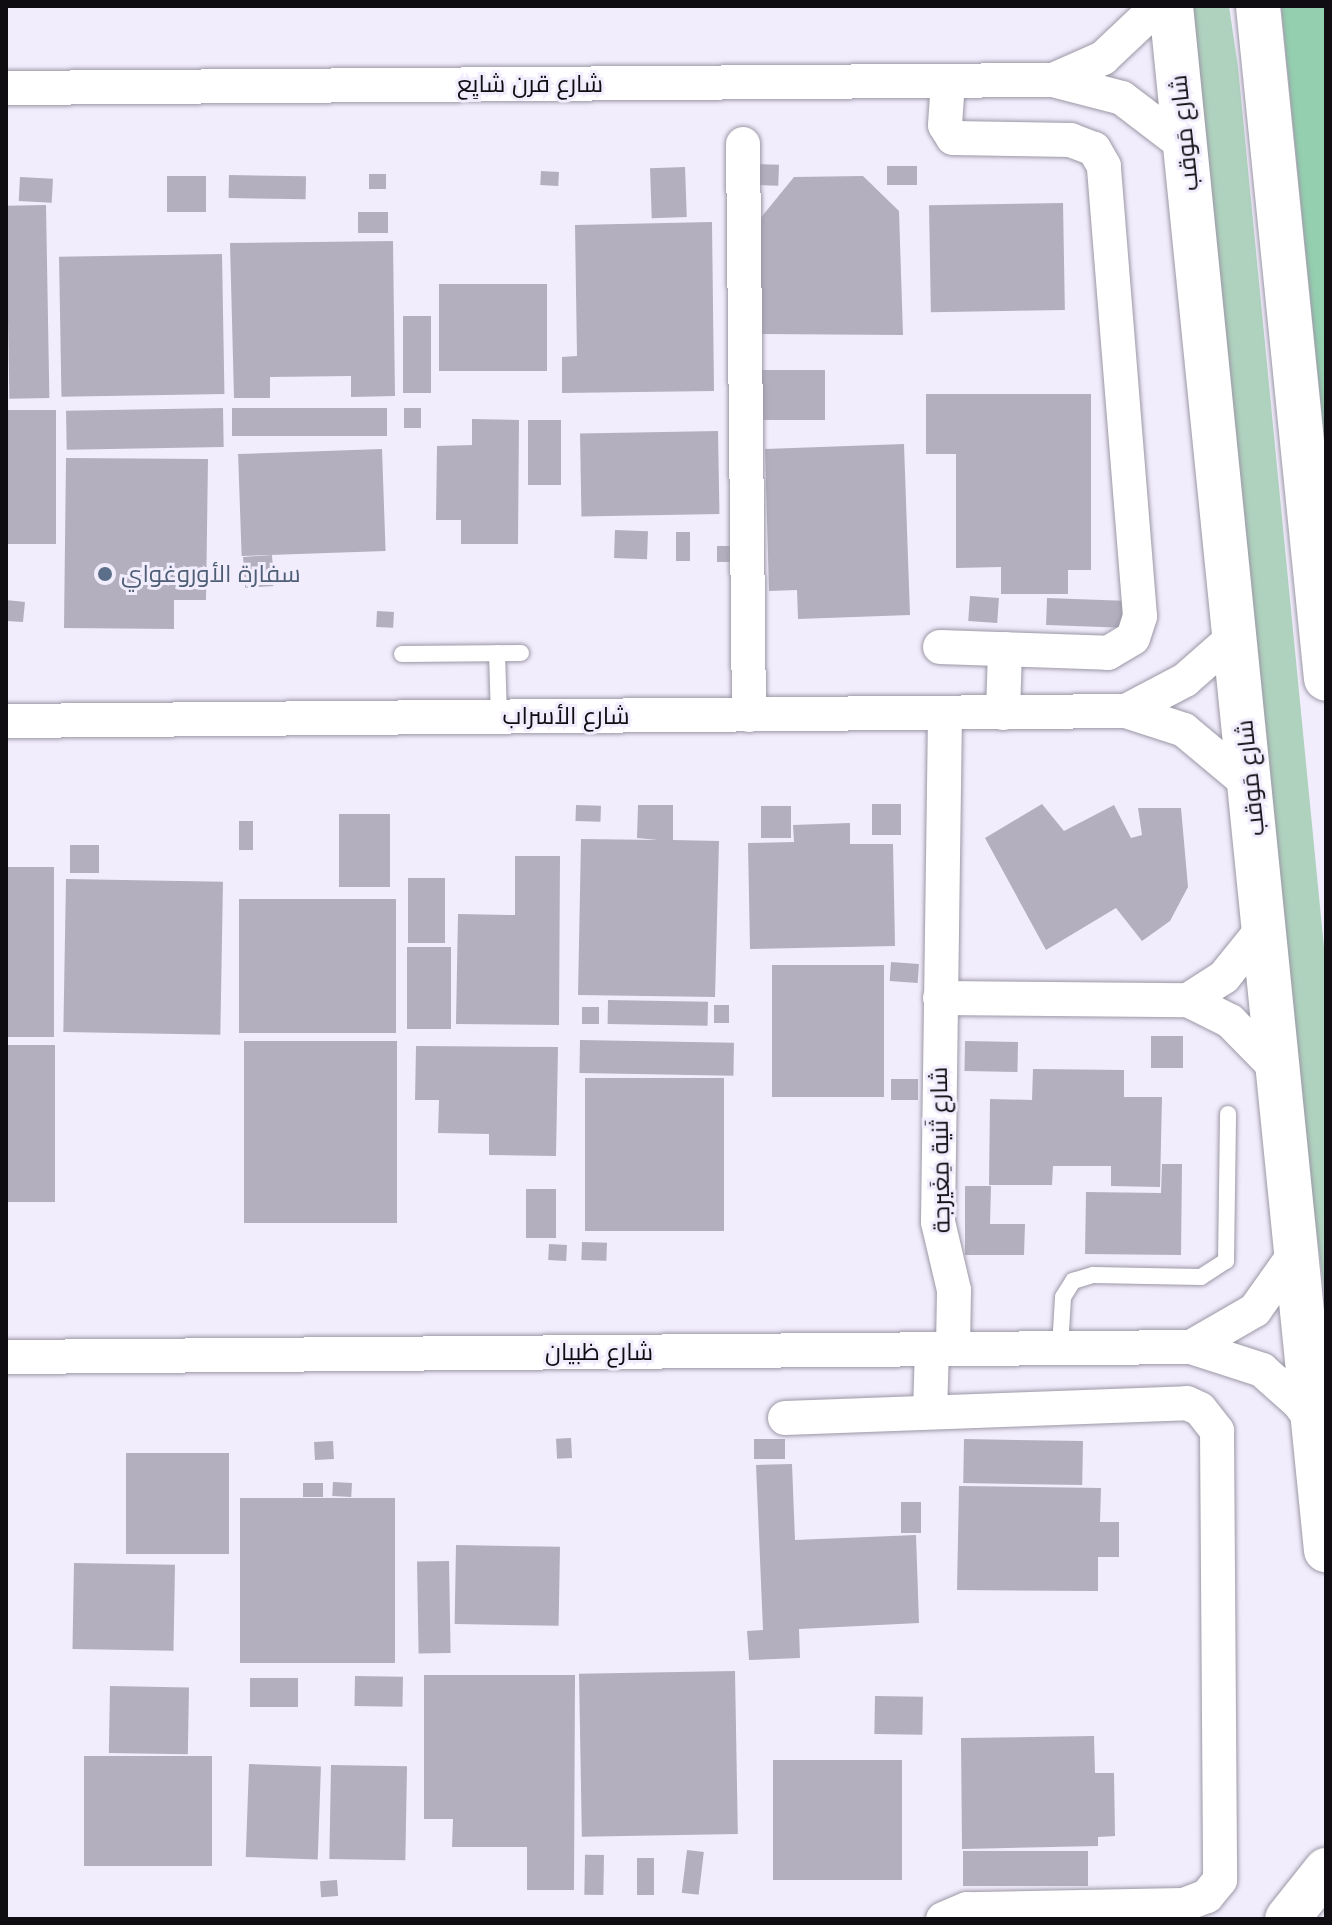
<!DOCTYPE html>
<meta charset="utf-8">
<style>
body{margin:0}
#map{position:relative;width:1332px;height:1925px;overflow:hidden;background:#f2edfd;font-family:Helvetica,Cairo,sans-serif}
div>[style]{position:absolute}
.green>*{inset:0;background:#afd2be}
.forest>*{inset:0;background:#94cfaf}
.building>*{inset:0;background:#b3afbe;transform-origin:0 0}
.roads{filter:drop-shadow(0 0 2px #9b97a5) drop-shadow(0 0 2px #9b97a5)}
.service>*{height:16px;margin:-8px;padding:0 8px;transform-origin:8px;border-radius:8px;background:#fff}
.minor>*{height:34px;margin:-17px;padding:0 17px;transform-origin:17px;border-radius:17px;background:#fff}
.secondary>*{height:44px;margin:-22px;padding:0 22px;transform-origin:22px;border-radius:22px;background:#fff}
.dots>*{width:22px;height:22px;translate:-50% -50%;box-sizing:border-box;border:4px solid #f2edfd;border-radius:50%}
span{translate:-50% -50%;white-space:nowrap;text-align:center;line-height:1.15;-webkit-text-stroke:6px #f2edfd;paint-order:stroke}
.street-label{font-size:24px;color:#0f0d12}
.service-label{font-size:24px;color:#4e5e75}
.left{translate:0 -50%;text-align:left}
.frame{position:absolute;inset:0;border:8px solid #0f0d12;pointer-events:none}
</style>
<div id="map">
<div class="green">
<div style="clip-path:polygon(1193px 6px,1229px 6px,1238px 67px,1326px 968px,1326px 1306px,1295px 1060px)"></div>
</div>
<div class="forest">
<div style="clip-path:polygon(1281px 6px,1326px 6px,1326px 458px)"></div>
</div>
<div class="building">
<div style="left:754px;top:164px;width:25px;height:21px;rotate:2deg"></div>
<div style="left:887px;top:166px;width:30px;height:19px"></div>
<div style="left:685px;top:167px;width:50px;height:35px;rotate:88deg"></div>
<div style="left:541px;top:171px;width:18px;height:14px;rotate:3deg"></div>
<div style="left:369px;top:174px;width:17px;height:15px"></div>
<div style="left:229px;top:175px;width:77px;height:23px;rotate:1deg"></div>
<div style="left:167px;top:176px;width:39px;height:36px"></div>
<div style="clip-path:polygon(863px 176px,899px 211px,903px 335px,761px 334px,759px 220px,794px 177px)"></div>
<div style="left:20px;top:177px;width:33px;height:24px;rotate:3deg"></div>
<div style="left:1063px;top:203px;width:107px;height:134px;rotate:89deg"></div>
<div style="left:46px;top:205px;width:193px;height:40px;rotate:89deg"></div>
<div style="left:358px;top:212px;width:30px;height:21px"></div>
<div style="clip-path:polygon(712px 222px,714px 391px,562px 393px,562px 357px,577px 356px,575px 225px)"></div>
<div style="clip-path:polygon(393px 241px,395px 396px,351px 397px,351px 376px,270px 377px,270px 398px,234px 398px,230px 243px)"></div>
<div style="left:222px;top:254px;width:140px;height:163px;rotate:89deg"></div>
<div style="left:439px;top:284px;width:108px;height:87px"></div>
<div style="left:403px;top:316px;width:28px;height:77px"></div>
<div style="left:755px;top:370px;width:70px;height:50px"></div>
<div style="clip-path:polygon(926px 394px,1091px 394px,1091px 570px,1068px 570px,1068px 594px,1001px 594px,1001px 567px,956px 568px,956px 454px,926px 454px)"></div>
<div style="left:223px;top:408px;width:39px;height:157px;rotate:89deg"></div>
<div style="left:387px;top:408px;width:28px;height:155px;rotate:90deg"></div>
<div style="left:404px;top:408px;width:17px;height:20px"></div>
<div style="left:6px;top:410px;width:50px;height:134px"></div>
<div style="clip-path:polygon(472px 419px,519px 420px,518px 544px,461px 544px,461px 520px,436px 520px,437px 446px,472px 445px)"></div>
<div style="left:528px;top:420px;width:33px;height:65px"></div>
<div style="left:718px;top:431px;width:83px;height:138px;rotate:89deg"></div>
<div style="clip-path:polygon(904px 444px,910px 615px,798px 619px,797px 590px,769px 591px,765px 449px)"></div>
<div style="left:382px;top:449px;width:102px;height:144px;rotate:88deg"></div>
<div style="clip-path:polygon(66px 458px,208px 459px,206px 600px,174px 600px,174px 629px,64px 628px)"></div>
<div style="left:615px;top:530px;width:33px;height:28px;rotate:2deg"></div>
<div style="left:676px;top:532px;width:14px;height:29px"></div>
<div style="left:717px;top:546px;width:14px;height:16px"></div>
<div style="left:272px;top:555px;width:31px;height:29px;rotate:86deg"></div>
<div style="left:970px;top:596px;width:29px;height:25px;rotate:4deg"></div>
<div style="left:1047px;top:598px;width:76px;height:27px;rotate:2deg"></div>
<div style="clip-path:polygon(6px 600px,25px 602px,23px 622px,6px 621px)"></div>
<div style="left:377px;top:611px;width:17px;height:16px;rotate:3deg"></div>
<div style="left:901px;top:804px;width:31px;height:29px;rotate:90deg"></div>
<div style="clip-path:polygon(1042px 804px,1064px 831px,1114px 805px,1131px 838px,1142px 835px,1138px 808px,1181px 808px,1188px 887px,1170px 921px,1142px 941px,1116px 908px,1046px 950px,985px 838px)"></div>
<div style="left:576px;top:805px;width:25px;height:16px;rotate:2deg"></div>
<div style="clip-path:polygon(638px 805px,673px 805px,673px 840px,719px 841px,715px 997px,578px 995px,581px 839px,658px 840px,637px 838px)"></div>
<div style="left:761px;top:806px;width:30px;height:32px"></div>
<div style="left:339px;top:814px;width:51px;height:73px"></div>
<div style="left:239px;top:821px;width:14px;height:29px"></div>
<div style="clip-path:polygon(850px 823px,850px 844px,893px 844px,895px 946px,750px 949px,748px 843px,794px 842px,793px 825px)"></div>
<div style="left:70px;top:845px;width:29px;height:28px"></div>
<div style="clip-path:polygon(515px 856px,560px 856px,559px 1025px,456px 1024px,458px 914px,515px 915px)"></div>
<div style="left:6px;top:867px;width:48px;height:170px"></div>
<div style="left:408px;top:878px;width:37px;height:65px"></div>
<div style="left:66px;top:879px;width:157px;height:153px;rotate:1deg"></div>
<div style="left:239px;top:899px;width:157px;height:134px"></div>
<div style="left:407px;top:947px;width:44px;height:82px"></div>
<div style="left:891px;top:962px;width:28px;height:19px;rotate:4deg"></div>
<div style="left:884px;top:965px;width:132px;height:112px;rotate:90deg"></div>
<div style="left:608px;top:1000px;width:100px;height:24px;rotate:1deg"></div>
<div style="left:729px;top:1005px;width:18px;height:15px;rotate:90deg"></div>
<div style="left:582px;top:1007px;width:17px;height:17px"></div>
<div style="left:1151px;top:1036px;width:32px;height:32px"></div>
<div style="left:580px;top:1040px;width:154px;height:33px;rotate:1deg"></div>
<div style="left:397px;top:1041px;width:182px;height:153px;rotate:90deg"></div>
<div style="left:965px;top:1041px;width:53px;height:30px;rotate:1deg"></div>
<div style="left:6px;top:1045px;width:49px;height:157px"></div>
<div style="clip-path:polygon(416px 1046px,558px 1047px,556px 1156px,489px 1155px,489px 1134px,438px 1133px,439px 1100px,415px 1100px)"></div>
<div style="clip-path:polygon(1033px 1069px,1124px 1070px,1124px 1097px,1162px 1097px,1160px 1187px,1111px 1186px,1111px 1166px,1053px 1166px,1052px 1185px,989px 1185px,990px 1099px,1032px 1100px)"></div>
<div style="left:724px;top:1078px;width:153px;height:139px;rotate:90deg"></div>
<div style="left:891px;top:1079px;width:27px;height:21px"></div>
<div style="clip-path:polygon(1162px 1164px,1182px 1164px,1181px 1255px,1085px 1254px,1086px 1192px,1161px 1193px)"></div>
<div style="clip-path:polygon(965px 1186px,991px 1186px,990px 1224px,1025px 1224px,1024px 1255px,965px 1255px)"></div>
<div style="left:526px;top:1189px;width:30px;height:49px"></div>
<div style="left:582px;top:1242px;width:25px;height:18px;rotate:2deg"></div>
<div style="left:549px;top:1244px;width:18px;height:16px;rotate:3deg"></div>
<div style="left:571px;top:1438px;width:20px;height:15px;rotate:87deg"></div>
<div style="left:754px;top:1439px;width:31px;height:20px"></div>
<div style="left:964px;top:1439px;width:119px;height:44px;rotate:1deg"></div>
<div style="left:333px;top:1441px;width:18px;height:19px;rotate:87deg"></div>
<div style="left:229px;top:1453px;width:101px;height:103px;rotate:90deg"></div>
<div style="clip-path:polygon(792px 1464px,795px 1540px,916px 1535px,919px 1623px,799px 1629px,800px 1658px,749px 1660px,747px 1631px,763px 1630px,756px 1465px)"></div>
<div style="left:333px;top:1482px;width:19px;height:14px;rotate:3deg"></div>
<div style="left:303px;top:1483px;width:20px;height:14px"></div>
<div style="clip-path:polygon(959px 1486px,1101px 1488px,1100px 1522px,1119px 1522px,1119px 1557px,1098px 1557px,1098px 1591px,957px 1590px)"></div>
<div style="left:395px;top:1498px;width:165px;height:155px;rotate:90deg"></div>
<div style="left:901px;top:1502px;width:20px;height:31px"></div>
<div style="left:456px;top:1545px;width:104px;height:79px;rotate:1deg"></div>
<div style="left:449px;top:1561px;width:92px;height:32px;rotate:89deg"></div>
<div style="left:74px;top:1563px;width:101px;height:86px;rotate:1deg"></div>
<div style="left:735px;top:1671px;width:163px;height:156px;rotate:89deg"></div>
<div style="clip-path:polygon(424px 1675px,575px 1675px,574px 1890px,527px 1890px,527px 1847px,452px 1847px,453px 1819px,424px 1819px)"></div>
<div style="left:355px;top:1676px;width:48px;height:30px;rotate:1deg"></div>
<div style="left:250px;top:1678px;width:48px;height:29px"></div>
<div style="left:110px;top:1686px;width:79px;height:67px;rotate:1deg"></div>
<div style="left:875px;top:1696px;width:48px;height:38px;rotate:1deg"></div>
<div style="clip-path:polygon(1094px 1736px,1095px 1773px,1114px 1773px,1115px 1836px,1098px 1837px,1098px 1846px,962px 1849px,961px 1738px)"></div>
<div style="left:212px;top:1756px;width:110px;height:128px;rotate:90deg"></div>
<div style="left:902px;top:1760px;width:120px;height:129px;rotate:90deg"></div>
<div style="left:249px;top:1764px;width:72px;height:93px;rotate:2deg"></div>
<div style="left:331px;top:1765px;width:76px;height:94px;rotate:1deg"></div>
<div style="left:687px;top:1850px;width:17px;height:43px;rotate:7deg"></div>
<div style="left:963px;top:1851px;width:125px;height:35px"></div>
<div style="left:604px;top:1855px;width:40px;height:19px;rotate:91deg"></div>
<div style="left:637px;top:1858px;width:17px;height:37px"></div>
<div style="left:337px;top:1880px;width:16px;height:17px;rotate:86deg"></div>
</div>
<div class="roads">
<div class="service">
<div style="left:497px;top:653px;width:64px;rotate:88.2deg"></div>
<div style="left:402px;top:654px;width:119px;rotate:-0.5deg"></div>
<div style="left:1060px;top:1348px;width:51px;rotate:-86.6deg"></div>
<div style="left:1063px;top:1297px;width:19px;rotate:-58deg"></div>
<div style="left:1073px;top:1281px;width:21px;rotate:-17deg"></div>
<div style="left:1093px;top:1275px;width:108px;rotate:1.1deg"></div>
<div style="left:1201px;top:1277px;width:30px;rotate:-33deg"></div>
<div style="left:1226px;top:1261px;width:147px;rotate:-89.2deg"></div>
</div>
<div class="minor">
<div style="left:1053px;top:80px;width:55px;rotate:-23.7deg"></div>
<div style="left:1103px;top:58px;width:76px;rotate:-43.4deg"></div>
<div style="left:6px;top:88px;width:1047px;rotate:-0.44deg"></div>
<div style="left:1053px;top:80px;width:71px;rotate:14.6deg"></div>
<div style="left:1122px;top:98px;width:79px;rotate:37.3deg"></div>
<div style="left:743px;top:144px;width:571px;rotate:89.4deg"></div>
<div style="left:940px;top:647px;width:168px;rotate:2deg"></div>
<div style="left:1108px;top:653px;width:29px;rotate:-31deg"></div>
<div style="left:1133px;top:638px;width:23px;rotate:-72deg"></div>
<div style="left:1140px;top:616px;width:451px;rotate:-94.6deg"></div>
<div style="left:1104px;top:166px;width:20px;rotate:-120deg"></div>
<div style="left:1094px;top:149px;width:25px;rotate:-159deg"></div>
<div style="left:1071px;top:140px;width:118px;rotate:-179deg"></div>
<div style="left:953px;top:138px;width:15px;rotate:-122deg"></div>
<div style="left:945px;top:125px;width:44px;rotate:-86.1deg"></div>
<div style="left:1126px;top:711px;width:67px;rotate:-27.7deg"></div>
<div style="left:1185px;top:680px;width:67px;rotate:-41.3deg"></div>
<div style="left:1003px;top:713px;width:64px;rotate:-88.2deg"></div>
<div style="left:945px;top:714px;width:508px;rotate:90.79deg"></div>
<div style="left:938px;top:1222px;width:70px;rotate:76.8deg"></div>
<div style="left:954px;top:1290px;width:59px;rotate:91deg"></div>
<div style="left:6px;top:721px;width:1120px;rotate:-0.51deg"></div>
<div style="left:1126px;top:711px;width:61px;rotate:18.1deg"></div>
<div style="left:1184px;top:730px;width:87px;rotate:39.9deg"></div>
<div style="left:940px;top:998px;width:248px;rotate:0.5deg"></div>
<div style="left:1188px;top:1000px;width:47px;rotate:26.6deg"></div>
<div style="left:1230px;top:1021px;width:69px;rotate:45.6deg"></div>
<div style="left:1188px;top:1000px;width:43px;rotate:-32.6deg"></div>
<div style="left:1224px;top:977px;width:65px;rotate:-51.2deg"></div>
<div style="left:1191px;top:1347px;width:74px;rotate:-30deg"></div>
<div style="left:1255px;top:1310px;width:72px;rotate:-54.6deg"></div>
<div style="left:6px;top:1357px;width:1185px;rotate:-0.48deg"></div>
<div style="left:1191px;top:1347px;width:75px;rotate:17.9deg"></div>
<div style="left:1262px;top:1370px;width:50px;rotate:41.7deg"></div>
<div style="left:1299px;top:1403px;width:26px;rotate:54deg"></div>
<div style="left:930px;top:1412px;width:63px;rotate:-88.2deg"></div>
<div style="left:785px;top:1418px;width:402px;rotate:-2.1deg"></div>
<div style="left:1187px;top:1403px;width:14px;rotate:25deg"></div>
<div style="left:1200px;top:1409px;width:28px;rotate:52deg"></div>
<div style="left:1217px;top:1431px;width:449px;rotate:89.6deg"></div>
<div style="left:1220px;top:1880px;width:21px;rotate:129deg"></div>
<div style="left:1207px;top:1896px;width:26px;rotate:159deg"></div>
<div style="left:1183px;top:1905px;width:216px;rotate:178.9deg"></div>
<div style="left:967px;top:1909px;width:26px;rotate:157deg"></div>
</div>
<div class="secondary">
<div style="left:1171px;top:6px;width:1552px;rotate:84.27deg"></div>
<div style="left:1258px;top:6px;width:676px;rotate:84.23deg"></div>
<div style="left:1287px;top:1919px;width:63px;rotate:-51.5deg"></div>
</div>
</div>
<div class="dots">
<div style="left:105px;top:574px;background:#5c6f8a"></div>
</div>
<div class="street-label">
<span style="left:530px;top:84px">شارع قرن شايِع</span>
<span style="left:1184px;top:133px;rotate:-96deg">شارع مَوقب</span>
<span style="left:566px;top:716px">شارع الأسراب</span>
<span style="left:1250px;top:778px;rotate:-96deg">شارع مَوقب</span>
<span style="left:940px;top:1150px;rotate:-91deg">شارع ثَنية مِغَيرجة</span>
<span style="left:599px;top:1352px">شارع ظبيان</span>
</div>
<div class="service-label">
<span class="left" style="left:121px;top:574px">سفارة الأوروغواي</span>
</div>
<div class="frame"></div>
</div>
